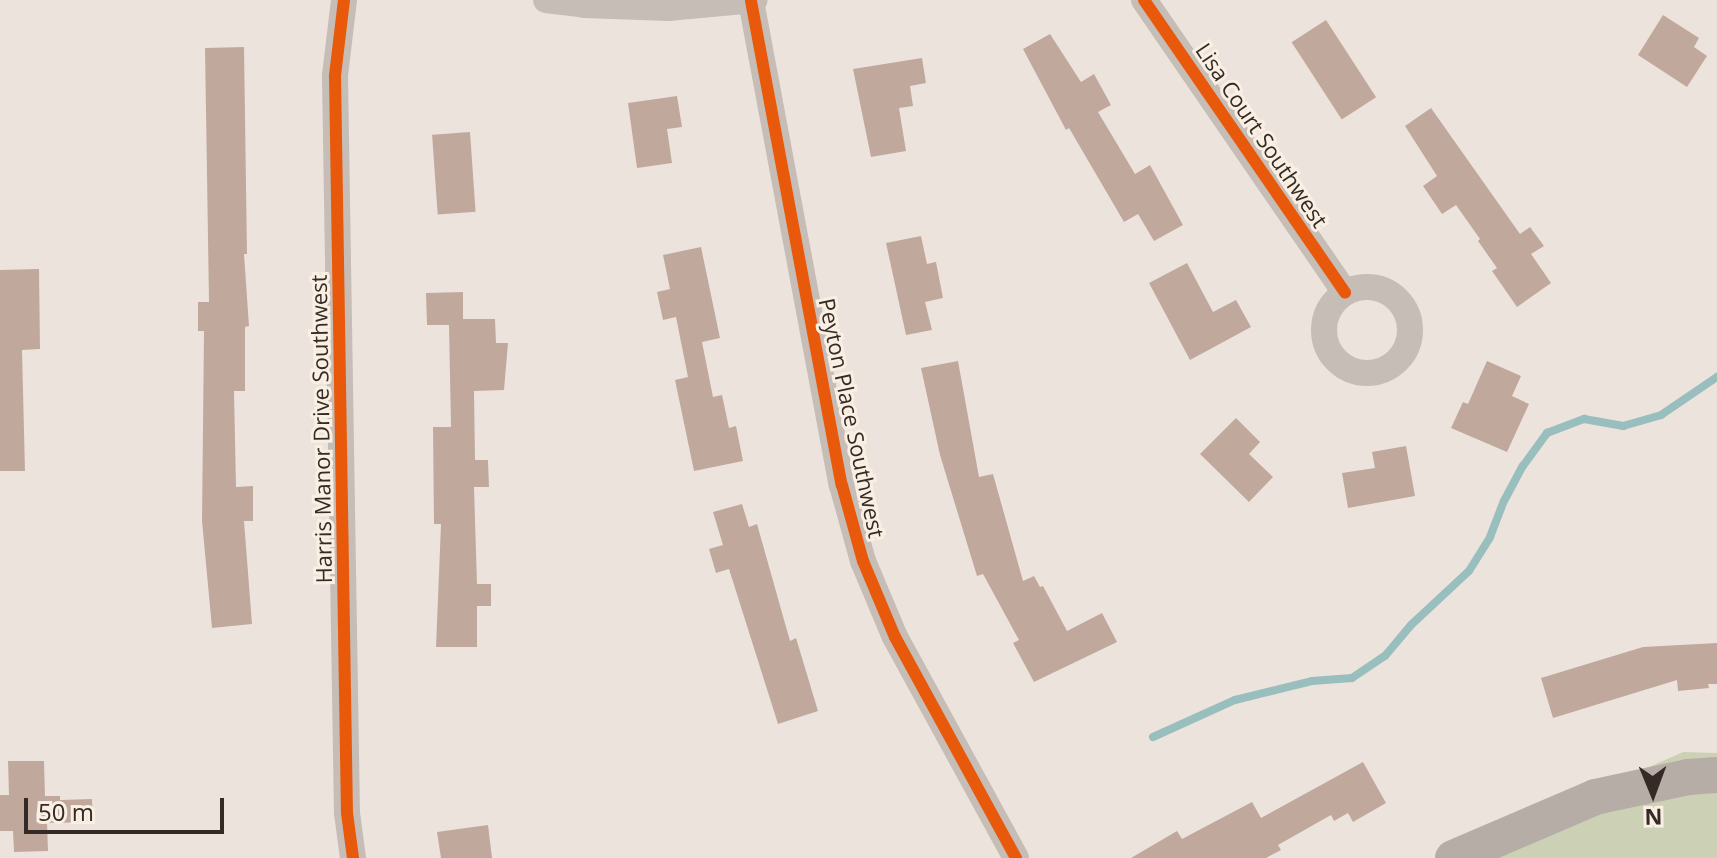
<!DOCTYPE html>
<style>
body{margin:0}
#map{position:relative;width:1717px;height:858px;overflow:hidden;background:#ece4dc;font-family:"Open Sans",sans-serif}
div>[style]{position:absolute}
.green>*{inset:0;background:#ccd1b6}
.stream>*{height:8px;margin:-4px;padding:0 4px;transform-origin:4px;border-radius:4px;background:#98bebe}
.building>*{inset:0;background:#c1a89d;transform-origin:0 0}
.street>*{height:26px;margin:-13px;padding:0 13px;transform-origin:13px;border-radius:13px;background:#c5bdb6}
.street>.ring{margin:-13px;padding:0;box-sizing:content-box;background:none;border:26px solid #c5bdb6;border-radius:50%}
.secondary>*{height:36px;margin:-18px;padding:0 18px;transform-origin:18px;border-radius:18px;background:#b5ada6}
.cycleway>*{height:12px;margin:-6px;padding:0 6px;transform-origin:6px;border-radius:6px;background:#e8590c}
span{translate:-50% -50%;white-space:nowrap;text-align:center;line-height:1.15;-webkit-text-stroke:6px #faefe3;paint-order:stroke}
.street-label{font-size:22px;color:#352a25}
.north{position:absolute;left:1613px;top:754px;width:80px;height:80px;-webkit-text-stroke:6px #faefe3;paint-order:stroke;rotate:179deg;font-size:22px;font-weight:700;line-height:32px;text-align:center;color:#352a25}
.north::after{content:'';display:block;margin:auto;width:28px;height:36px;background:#352a25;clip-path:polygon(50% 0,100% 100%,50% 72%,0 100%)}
.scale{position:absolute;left:24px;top:798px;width:200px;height:36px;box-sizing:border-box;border:4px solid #352a25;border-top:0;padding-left:10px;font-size:24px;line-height:28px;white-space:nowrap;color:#352a25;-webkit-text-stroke:6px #faefe3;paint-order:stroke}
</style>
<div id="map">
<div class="green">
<div style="clip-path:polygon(1683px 752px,1717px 753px,1717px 858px,1453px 858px,1504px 831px)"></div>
</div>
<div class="stream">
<div style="left:1153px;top:737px;width:90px;rotate:-24.3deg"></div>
<div style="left:1235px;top:700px;width:79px;rotate:-13.9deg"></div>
<div style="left:1312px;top:681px;width:40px;rotate:-4.3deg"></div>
<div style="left:1352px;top:678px;width:40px;rotate:-34deg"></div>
<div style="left:1385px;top:656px;width:40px;rotate:-50deg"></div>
<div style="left:1411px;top:625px;width:79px;rotate:-43deg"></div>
<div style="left:1469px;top:571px;width:40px;rotate:-58deg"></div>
<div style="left:1490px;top:537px;width:39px;rotate:-69deg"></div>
<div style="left:1504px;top:501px;width:40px;rotate:-62deg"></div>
<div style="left:1523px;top:466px;width:41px;rotate:-54deg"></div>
<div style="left:1547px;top:433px;width:40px;rotate:-21deg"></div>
<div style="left:1584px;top:419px;width:40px;rotate:10deg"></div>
<div style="left:1623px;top:426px;width:40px;rotate:-16deg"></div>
<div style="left:1661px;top:415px;width:68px;rotate:-34.2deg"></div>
</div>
<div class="building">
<div style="clip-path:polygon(1663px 15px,1699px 38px,1694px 47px,1707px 56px,1687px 87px,1638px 55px)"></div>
<div style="left:1326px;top:20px;width:92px;height:41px;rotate:57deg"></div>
<div style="clip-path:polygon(1050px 34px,1081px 82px,1094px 74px,1111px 105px,1098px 112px,1135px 174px,1150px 165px,1183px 225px,1154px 241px,1138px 214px,1124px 222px,1069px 128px,1066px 130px,1023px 49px)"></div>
<div style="clip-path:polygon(244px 47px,247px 254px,244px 254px,249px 326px,245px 327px,245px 391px,234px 391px,236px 487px,253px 486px,253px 521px,244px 521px,252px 624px,212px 628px,202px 521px,204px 331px,198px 331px,198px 302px,209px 302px,205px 48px)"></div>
<div style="clip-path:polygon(922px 58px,926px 83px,910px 86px,913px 106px,899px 108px,906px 151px,871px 157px,853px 69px)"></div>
<div style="clip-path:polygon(677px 96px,682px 127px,667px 129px,672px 163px,637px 168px,628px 103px)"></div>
<div style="clip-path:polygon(1431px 108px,1520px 234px,1530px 227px,1544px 246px,1531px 254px,1551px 283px,1517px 307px,1492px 271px,1497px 268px,1478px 241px,1480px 239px,1456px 205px,1442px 214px,1423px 186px,1437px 176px,1405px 126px)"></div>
<div style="left:470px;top:132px;width:80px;height:38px;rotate:86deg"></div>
<div style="clip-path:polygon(921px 236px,927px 264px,936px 262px,943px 298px,925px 302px,932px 330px,906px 335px,886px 243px)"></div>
<div style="clip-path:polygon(701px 247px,720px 338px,702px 342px,713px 397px,722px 395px,729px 428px,736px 426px,743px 461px,694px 471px,675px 380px,688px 377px,676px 317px,663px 320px,657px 292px,670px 289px,663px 255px)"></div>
<div style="clip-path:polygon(1187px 263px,1213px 312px,1236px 300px,1251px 327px,1190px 360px,1149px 283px)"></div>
<div style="clip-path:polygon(39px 269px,40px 349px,22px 350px,25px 471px,0 471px,0 270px)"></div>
<div style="clip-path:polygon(463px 292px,463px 319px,495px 319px,496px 343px,508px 343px,504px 390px,474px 391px,475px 460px,488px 460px,489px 487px,474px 487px,477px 584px,491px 584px,491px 606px,477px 606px,477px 647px,436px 647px,441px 524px,434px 524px,433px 427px,451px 427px,449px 325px,427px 325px,426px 293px)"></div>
<div style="clip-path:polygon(958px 361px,979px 477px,993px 474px,1023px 581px,1034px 576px,1040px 587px,1043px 586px,1067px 631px,1102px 613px,1117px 642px,1034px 682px,1013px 643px,1019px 640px,983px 574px,977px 576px,940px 455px,921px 368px)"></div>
<div style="clip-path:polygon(1487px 361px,1521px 376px,1512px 396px,1529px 404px,1507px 452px,1451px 428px,1463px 402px,1468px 404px)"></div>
<div style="clip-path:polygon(1236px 418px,1260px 442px,1249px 454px,1273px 477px,1249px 502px,1200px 454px)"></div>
<div style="clip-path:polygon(1406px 446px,1415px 496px,1348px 508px,1342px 473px,1375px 468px,1372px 452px)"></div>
<div style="clip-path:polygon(742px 504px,749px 527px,757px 524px,790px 641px,796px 638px,818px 711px,778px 724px,729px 569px,716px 573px,709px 549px,723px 545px,713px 512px)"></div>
<div style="clip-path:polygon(1717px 643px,1717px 684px,1708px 684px,1709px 688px,1678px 691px,1677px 680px,1553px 718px,1541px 678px,1643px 647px)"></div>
<div style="clip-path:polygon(8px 761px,44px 761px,45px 796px,60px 796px,60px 800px,92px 799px,93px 822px,47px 823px,48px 851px,14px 852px,13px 831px,0 831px,0 795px,9px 795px)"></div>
<div style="clip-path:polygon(1363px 762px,1386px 803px,1353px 822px,1348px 813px,1334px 821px,1331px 815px,1278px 845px,1281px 850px,1266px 858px,1131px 858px,1177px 831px,1182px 839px,1252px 802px,1261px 818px)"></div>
<div style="clip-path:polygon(488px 825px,492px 858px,441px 858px,437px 832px)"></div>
</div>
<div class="street">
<div style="left:344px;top:0;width:77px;rotate:96.8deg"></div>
<div style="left:335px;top:76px;width:737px;rotate:89.07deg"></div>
<div style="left:347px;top:813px;width:45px;rotate:82.4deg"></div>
<div style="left:546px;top:0;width:38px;rotate:7deg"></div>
<div style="left:584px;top:5px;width:84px;rotate:2deg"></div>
<div style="left:668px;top:8px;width:87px;rotate:-5.3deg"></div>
<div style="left:1144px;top:0;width:355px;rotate:55.5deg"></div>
<div style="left:751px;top:1px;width:492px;rotate:79.4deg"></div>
<div style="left:842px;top:485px;width:79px;rotate:74.6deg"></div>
<div style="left:863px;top:561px;width:82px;rotate:67.2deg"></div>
<div style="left:895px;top:637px;width:252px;rotate:61.3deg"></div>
<div class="ring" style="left:1324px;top:287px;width:60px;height:60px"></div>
</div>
<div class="secondary">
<div style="left:1453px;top:858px;width:155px;rotate:-23.2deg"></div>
<div style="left:1595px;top:797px;width:95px;rotate:-12.1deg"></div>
<div style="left:1688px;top:777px;width:29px;rotate:-4deg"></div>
</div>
<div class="cycleway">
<div style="left:344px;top:0;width:77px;rotate:96.8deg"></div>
<div style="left:335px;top:76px;width:737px;rotate:89.07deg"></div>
<div style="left:347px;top:813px;width:45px;rotate:82.4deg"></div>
<div style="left:1144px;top:0;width:355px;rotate:55.5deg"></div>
<div style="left:751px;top:1px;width:492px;rotate:79.4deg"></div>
<div style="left:842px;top:485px;width:79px;rotate:74.6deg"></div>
<div style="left:863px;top:561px;width:82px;rotate:67.2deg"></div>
<div style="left:895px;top:637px;width:252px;rotate:61.3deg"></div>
</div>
<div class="street-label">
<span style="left:1262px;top:135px;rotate:56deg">Lisa Court Southwest</span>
<span style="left:852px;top:418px;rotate:78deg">Peyton Place Southwest</span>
<span style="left:321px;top:429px;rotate:-91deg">Harris Manor Drive Southwest</span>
</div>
<div class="north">N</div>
<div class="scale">50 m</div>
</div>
